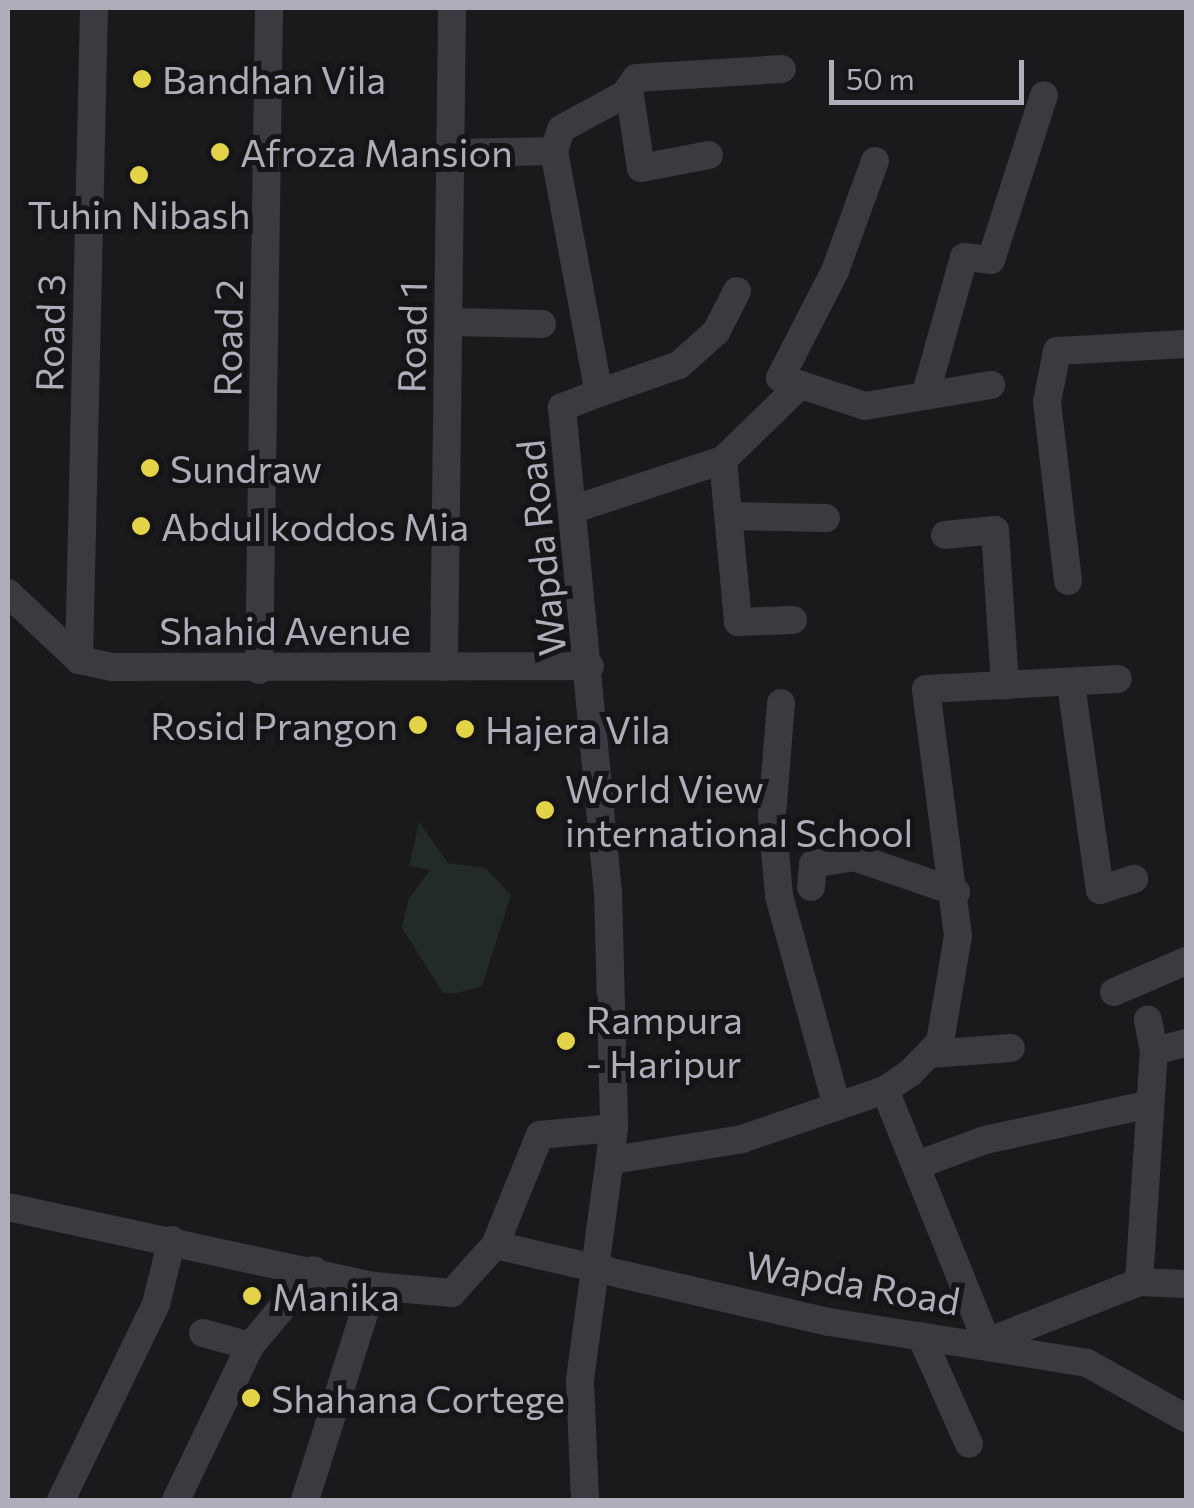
<!DOCTYPE html>
<style>
body{margin:0}
#map{position:relative;width:1194px;height:1508px;overflow:hidden;background:#1a191b;font-family:Commissioner,sans-serif}
div>[style]{position:absolute}
.green>*{inset:0;background:#232b26}
.minor>*{height:28px;margin:-14px;padding:0 14px;transform-origin:14px;border-radius:14px;background:#3b3a40}
.dots>*{width:28px;height:28px;translate:-50% -50%;box-sizing:border-box;border:5px solid #151416;border-radius:50%}
span{translate:-50% -50%;white-space:nowrap;text-align:center;line-height:1.15;-webkit-text-stroke:10px #151416;paint-order:stroke}
.poi-label{font-size:38px;color:#adaeb9}
.left{translate:0 -50%;text-align:left}
.right{translate:-100% -50%;text-align:right}
.street-label{font-size:38px;color:#adaeb9}
.frame{position:absolute;inset:0;border:10px solid #adaeb9;pointer-events:none}
.scale{position:absolute;left:829px;top:60px;width:195px;height:45px;box-sizing:border-box;border:5px solid #adaeb9;border-top:0;padding-left:12px;font-size:30px;line-height:35px;white-space:nowrap;color:#adaeb9;-webkit-text-stroke:8px #151416;paint-order:stroke}
</style>
<div id="map">
<div class="green">
<div style="clip-path:polygon(419px 822px,448px 863px,485px 868px,511px 895px,482px 986px,458px 993px,443px 993px,402px 928px,408px 900px,430px 870px,409px 866px)"></div>
</div>
<div class="minor">
<div style="left:629px;top:89px;width:80px;rotate:81.4deg"></div>
<div style="left:641px;top:168px;width:69px;rotate:-10.8deg"></div>
<div style="left:554px;top:151px;width:23px;rotate:-72deg"></div>
<div style="left:561px;top:129px;width:73px;rotate:-28.7deg"></div>
<div style="left:625px;top:94px;width:19px;rotate:-55deg"></div>
<div style="left:636px;top:78px;width:146px;rotate:-3.5deg"></div>
<div style="left:451px;top:153px;width:103px;rotate:-1.1deg"></div>
<div style="left:554px;top:151px;width:246px;rotate:79.5deg"></div>
<div style="left:599px;top:393px;width:40px;rotate:159deg"></div>
<div style="left:562px;top:407px;width:486px;rotate:84.6deg"></div>
<div style="left:608px;top:891px;width:237px;rotate:88.5deg"></div>
<div style="left:614px;top:1128px;width:255px;rotate:97.7deg"></div>
<div style="left:580px;top:1381px;width:119px;rotate:87.6deg"></div>
<div style="left:875px;top:161px;width:117px;rotate:110deg"></div>
<div style="left:835px;top:271px;width:120px;rotate:117.2deg"></div>
<div style="left:780px;top:378px;width:89px;rotate:18.2deg"></div>
<div style="left:865px;top:406px;width:128px;rotate:-9.5deg"></div>
<div style="left:449px;top:322px;width:93px;rotate:1.2deg"></div>
<div style="left:599px;top:393px;width:85px;rotate:-19.3deg"></div>
<div style="left:679px;top:365px;width:50px;rotate:-41.7deg"></div>
<div style="left:716px;top:332px;width:46px;rotate:-62.9deg"></div>
<div style="left:925px;top:396px;width:144px;rotate:-74.3deg"></div>
<div style="left:964px;top:257px;width:27px;rotate:6deg"></div>
<div style="left:991px;top:260px;width:173px;rotate:-72.2deg"></div>
<div style="left:723px;top:460px;width:163px;rotate:84.7deg"></div>
<div style="left:738px;top:622px;width:55px;rotate:-2.1deg"></div>
<div style="left:577px;top:508px;width:154px;rotate:-18.2deg"></div>
<div style="left:723px;top:460px;width:100px;rotate:-44.2deg"></div>
<div style="left:729px;top:516px;width:97px;rotate:1.2deg"></div>
<div style="left:945px;top:535px;width:50px;rotate:-5.7deg"></div>
<div style="left:995px;top:530px;width:156px;rotate:86.3deg"></div>
<div style="left:1068px;top:581px;width:180px;rotate:-96.7deg"></div>
<div style="left:1047px;top:402px;width:52px;rotate:-78.9deg"></div>
<div style="left:1057px;top:351px;width:129px;rotate:-3.1deg"></div>
<div style="left:8px;top:593px;width:98px;rotate:43.3deg"></div>
<div style="left:79px;top:660px;width:34px;rotate:12deg"></div>
<div style="left:112px;top:667px;width:478px;rotate:-0.1deg"></div>
<div style="left:79px;top:660px;width:652px;rotate:-88.68deg"></div>
<div style="left:444px;top:667px;width:659px;rotate:-89.3deg"></div>
<div style="left:259px;top:670px;width:662px;rotate:-89.13deg"></div>
<div style="left:1071px;top:684px;width:208px;rotate:82deg"></div>
<div style="left:1100px;top:890px;width:36px;rotate:-18deg"></div>
<div style="left:781px;top:703px;width:113px;rotate:94.6deg"></div>
<div style="left:772px;top:816px;width:80px;rotate:85deg"></div>
<div style="left:779px;top:896px;width:218px;rotate:74.6deg"></div>
<div style="left:811px;top:887px;width:23px;rotate:-85deg"></div>
<div style="left:813px;top:864px;width:42px;rotate:-9.7deg"></div>
<div style="left:854px;top:857px;width:108px;rotate:18.9deg"></div>
<div style="left:1114px;top:992px;width:78px;rotate:-23.3deg"></div>
<div style="left:1154px;top:1051px;width:33px;rotate:-14deg"></div>
<div style="left:930px;top:1054px;width:81px;rotate:-4.2deg"></div>
<div style="left:885px;top:1090px;width:272px;rotate:68deg"></div>
<div style="left:987px;top:1342px;width:163px;rotate:-21.5deg"></div>
<div style="left:1139px;top:1282px;width:47px;rotate:2.4deg"></div>
<div style="left:613px;top:1160px;width:131px;rotate:-9.2deg"></div>
<div style="left:742px;top:1139px;width:151px;rotate:-18.9deg"></div>
<div style="left:885px;top:1090px;width:30px;rotate:-34deg"></div>
<div style="left:910px;top:1073px;width:43px;rotate:-45.9deg"></div>
<div style="left:940px;top:1042px;width:108px;rotate:-80.4deg"></div>
<div style="left:958px;top:936px;width:249px;rotate:-97.4deg"></div>
<div style="left:926px;top:689px;width:192px;rotate:-3deg"></div>
<div style="left:917px;top:1165px;width:72px;rotate:-20.2deg"></div>
<div style="left:985px;top:1140px;width:165px;rotate:-12.3deg"></div>
<div style="left:8px;top:1207px;width:373px;rotate:12.2deg"></div>
<div style="left:373px;top:1286px;width:79px;rotate:5.1deg"></div>
<div style="left:452px;top:1293px;width:64px;rotate:-48.1deg"></div>
<div style="left:495px;top:1245px;width:119px;rotate:-67.8deg"></div>
<div style="left:540px;top:1135px;width:74px;rotate:-5.4deg"></div>
<div style="left:495px;top:1245px;width:343px;rotate:13deg"></div>
<div style="left:829px;top:1322px;width:261px;rotate:9deg"></div>
<div style="left:1087px;top:1363px;width:113px;rotate:29.1deg"></div>
<div style="left:1139px;top:1282px;width:231px;rotate:-86.3deg"></div>
<div style="left:1154px;top:1051px;width:32px;rotate:-101deg"></div>
<div style="left:203px;top:1333px;width:49px;rotate:15.5deg"></div>
<div style="left:921px;top:1336px;width:118px;rotate:66deg"></div>
<div style="left:61px;top:1500px;width:218px;rotate:-64.1deg"></div>
<div style="left:156px;top:1304px;width:66px;rotate:-76deg"></div>
<div style="left:176px;top:1500px;width:171px;rotate:-64.3deg"></div>
<div style="left:250px;top:1346px;width:99px;rotate:-49.9deg"></div>
<div style="left:305px;top:1500px;width:225px;rotate:-72.4deg"></div>
</div>
<div class="dots">
<div style="left:142px;top:79px;background:#e3d349"></div>
<div style="left:220px;top:152px;background:#e3d349"></div>
<div style="left:139px;top:175px;background:#e3d349"></div>
<div style="left:150px;top:468px;background:#e3d349"></div>
<div style="left:141px;top:526px;background:#e3d349"></div>
<div style="left:418px;top:725px;background:#e3d349"></div>
<div style="left:465px;top:729px;background:#e3d349"></div>
<div style="left:545px;top:810px;background:#e3d349"></div>
<div style="left:566px;top:1041px;background:#e3d349"></div>
<div style="left:252px;top:1296px;background:#e3d349"></div>
<div style="left:251px;top:1398px;background:#e3d349"></div>
</div>
<div class="poi-label">
<span class="left" style="left:162px;top:79px">Bandhan Vila</span>
<span class="left" style="left:240px;top:152px">Afroza Mansion</span>
<span style="left:139px;top:214px">Tuhin Nibash</span>
<span class="left" style="left:170px;top:468px">Sundraw</span>
<span class="left" style="left:161px;top:526px">Abdul koddos Mia</span>
<span class="right" style="left:398px;top:725px">Rosid Prangon</span>
<span class="left" style="left:485px;top:729px">Hajera Vila</span>
<span class="left" style="left:565px;top:810px">World View<br>international School</span>
<span class="left" style="left:586px;top:1041px">Rampura<br>- Haripur</span>
<span class="left" style="left:272px;top:1296px">Manika</span>
<span class="left" style="left:271px;top:1398px">Shahana Cortege</span>
</div>
<div class="street-label">
<span style="left:49px;top:333px;rotate:-89deg">Road 3</span>
<span style="left:411px;top:337px;rotate:-89deg">Road 1</span>
<span style="left:227px;top:338px;rotate:-89deg">Road 2</span>
<span style="left:540px;top:548px;rotate:-96deg">Wapda Road</span>
<span style="left:285px;top:630px">Shahid Avenue</span>
<span style="left:853px;top:1282px;rotate:10deg">Wapda Road</span>
</div>
<div class="frame"></div>
<div class="scale">50 m</div>
</div>
